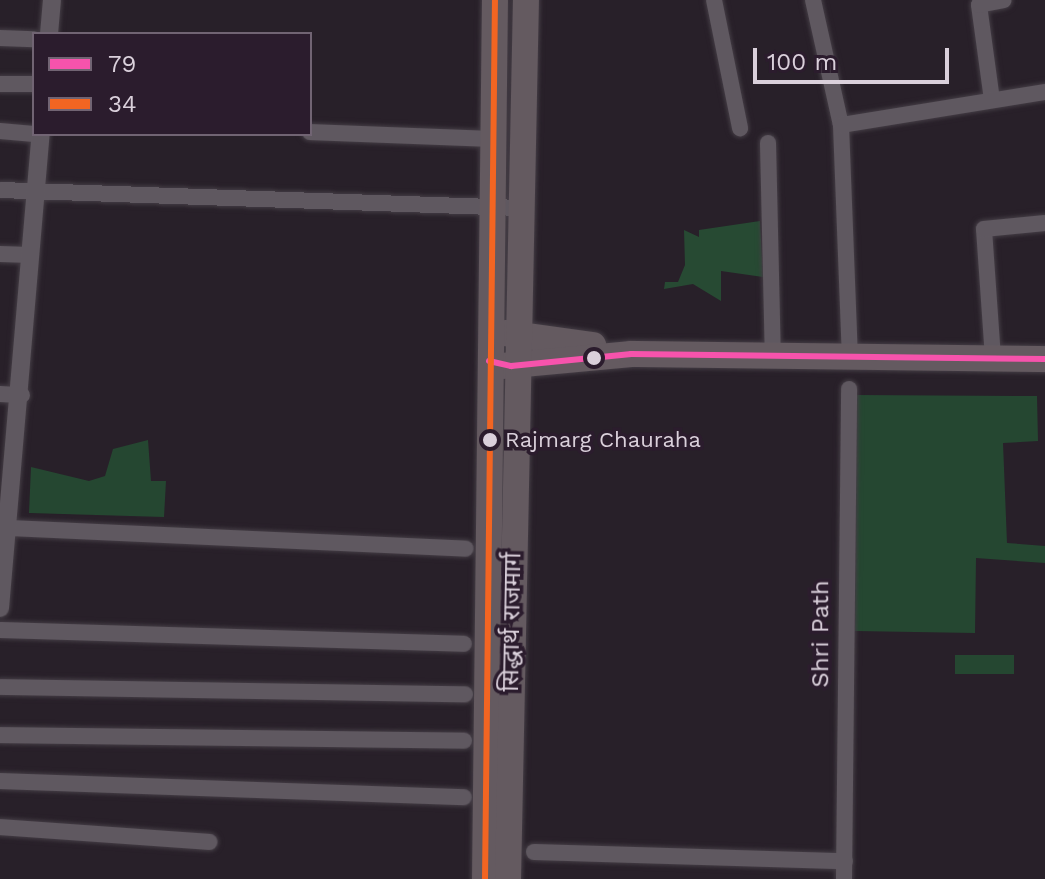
<!DOCTYPE html>
<meta charset="utf-8">
<style>
body{margin:0}
#map{position:relative;width:1045px;height:879px;overflow:hidden;background:#282029;font-family:"Work Sans","Noto Sans Devanagari",sans-serif}
div>[style]{position:absolute}
.green>*{inset:0;background:#254731;transform-origin:0 0}
.forest>*{inset:0;background:#274a33}
.roads{filter:drop-shadow(0 0 2px #443d45) drop-shadow(0 0 2px #443d45)}
.minor>*{height:16px;margin:-8px;padding:0 8px;transform-origin:8px;border-radius:8px;background:#5f5860}
.tertiary>*{height:18px;margin:-9px;padding:0 9px;transform-origin:9px;border-radius:9px;background:#5f5860}
.trunk>*{height:26px;margin:-13px;padding:0 13px;transform-origin:13px;border-radius:13px;background:#645a60}
.bus-1>*{height:6px;margin:-3px;padding:0 3px;transform-origin:3px;border-radius:3px;background:#f653ac}
.bus-2>*{height:6px;margin:-3px;padding:0 3px;transform-origin:3px;border-radius:3px;background:#f26522}
.dots>*{width:22px;height:22px;translate:-50% -50%;box-sizing:border-box;border:4px solid #2b1c2d;border-radius:50%}
span{translate:-50% -50%;white-space:nowrap;text-align:center;line-height:1.15;-webkit-text-stroke:7px #2b1c2d;paint-order:stroke}
.bus-label{font-size:22px;color:#dad0db}
.left{translate:0 -50%;text-align:left}
.street-label{font-size:24px;color:#dad0db}
.legend{position:absolute;left:32px;top:32px;width:280px;height:104px;box-sizing:border-box;background:#2b1c2d;border:2px solid #716473;margin:0;padding:10px 14px;list-style:none;font-size:24px;color:#dad0db}
.legend li{display:flex;align-items:center;gap:16px;height:40px}
.legend b{width:40px;border:2px solid #716473}
.scale{position:absolute;left:753px;top:48px;width:196px;height:36px;box-sizing:border-box;border:4px solid #dad0db;border-top:0;padding-left:10px;font-size:24px;line-height:28px;white-space:nowrap;color:#dad0db;-webkit-text-stroke:6px #2b1c2d;paint-order:stroke}
</style>
<div id="map">
<div class="green">
<div style="clip-path:polygon(856px 395px,1037px 396px,1038px 441px,1003px 443px,1007px 543px,1045px 546px,1045px 563px,976px 558px,975px 633px,855px 631px)"></div>
<div style="clip-path:polygon(148px 440px,151px 481px,166px 481px,164px 517px,29px 513px,31px 467px,89px 481px,105px 476px,113px 449px)"></div>
<div style="left:955px;top:655px;width:59px;height:19px"></div>
</div>
<div class="forest">
<div style="clip-path:polygon(760px 221px,763px 277px,721px 271px,721px 301px,693px 284px,664px 289px,665px 282px,678px 282px,685px 265px,684px 230px,699px 237px,699px 230px)"></div>
</div>
<div class="roads">
<div class="minor">
<div style="left:714px;top:0;width:131px;rotate:78.5deg"></div>
<div style="left:813px;top:0;width:128px;rotate:77.4deg"></div>
<div style="left:841px;top:125px;width:231px;rotate:87.8deg"></div>
<div style="left:0;top:38px;width:34px;rotate:2deg"></div>
<div style="left:0;top:84px;width:34px"></div>
<div style="left:992px;top:100px;width:96px;rotate:-97.8deg"></div>
<div style="left:979px;top:5px;width:25px;rotate:-11deg"></div>
<div style="left:841px;top:125px;width:207px;rotate:-9.2deg"></div>
<div style="left:0;top:131px;width:34px;rotate:5deg"></div>
<div style="left:310px;top:132px;width:181px;rotate:2.2deg"></div>
<div style="left:768px;top:143px;width:213px;rotate:88.7deg"></div>
<div style="left:0;top:190px;width:521px;rotate:1.98deg"></div>
<div style="left:0;top:254px;width:30px;rotate:2deg"></div>
<div style="left:993px;top:358px;width:129px;rotate:-94deg"></div>
<div style="left:984px;top:229px;width:61px;rotate:-5.6deg"></div>
<div style="left:0;top:394px;width:22px;rotate:3deg"></div>
<div style="left:12px;top:528px;width:454px;rotate:2.6deg"></div>
<div style="left:0;top:630px;width:464px;rotate:1.7deg"></div>
<div style="left:0;top:687px;width:465px;rotate:0.9deg"></div>
<div style="left:0;top:735px;width:464px;rotate:0.7deg"></div>
<div style="left:0;top:781px;width:464px;rotate:2deg"></div>
<div style="left:0;top:827px;width:210px;rotate:4.1deg"></div>
<div style="left:534px;top:852px;width:311px;rotate:1.7deg"></div>
<div style="left:844px;top:879px;width:490px;rotate:-89.4deg"></div>
</div>
<div class="tertiary">
<div style="left:49px;top:34px;width:34px;rotate:-85deg"></div>
<div style="left:0;top:608px;width:476px;rotate:-85.1deg"></div>
</div>
<div class="trunk">
<div style="left:505px;top:333px;width:89px;rotate:7.8deg"></div>
<div style="left:502px;top:366px;width:130px;rotate:-5.3deg"></div>
<div style="left:631px;top:354px;width:414px;rotate:0.7deg"></div>
<div style="left:485px;top:879px;width:879px;rotate:-89.35deg"></div>
<div style="left:508px;top:879px;width:879px;rotate:-88.83deg"></div>
</div>
</div>
<div class="bus-1">
<div style="left:489px;top:361px;width:23px;rotate:13deg"></div>
<div style="left:511px;top:366px;width:121px;rotate:-5.7deg"></div>
<div style="left:631px;top:354px;width:414px;rotate:0.7deg"></div>
</div>
<div class="bus-2">
<div style="left:485px;top:879px;width:879px;rotate:-89.35deg"></div>
</div>
<div class="dots">
<div style="left:594px;top:358px;background:#dad0db"></div>
<div style="left:490px;top:440px;background:#dad0db"></div>
</div>
<div class="bus-label">
<span class="left" style="left:505px;top:440px">Rajmarg Chauraha</span>
</div>
<div class="street-label">
<span style="left:512px;top:622px;rotate:-89deg">सिद्धार्थ राजमार्ग</span>
<span style="left:821px;top:634px;rotate:-90deg">Shri Path</span>
</div>
<ul class="legend">
<li><b style="height:10px;background:#f653ac"></b>79</li>
<li><b style="height:10px;background:#f26522"></b>34</li>
</ul>
<div class="scale">100 m</div>
</div>
